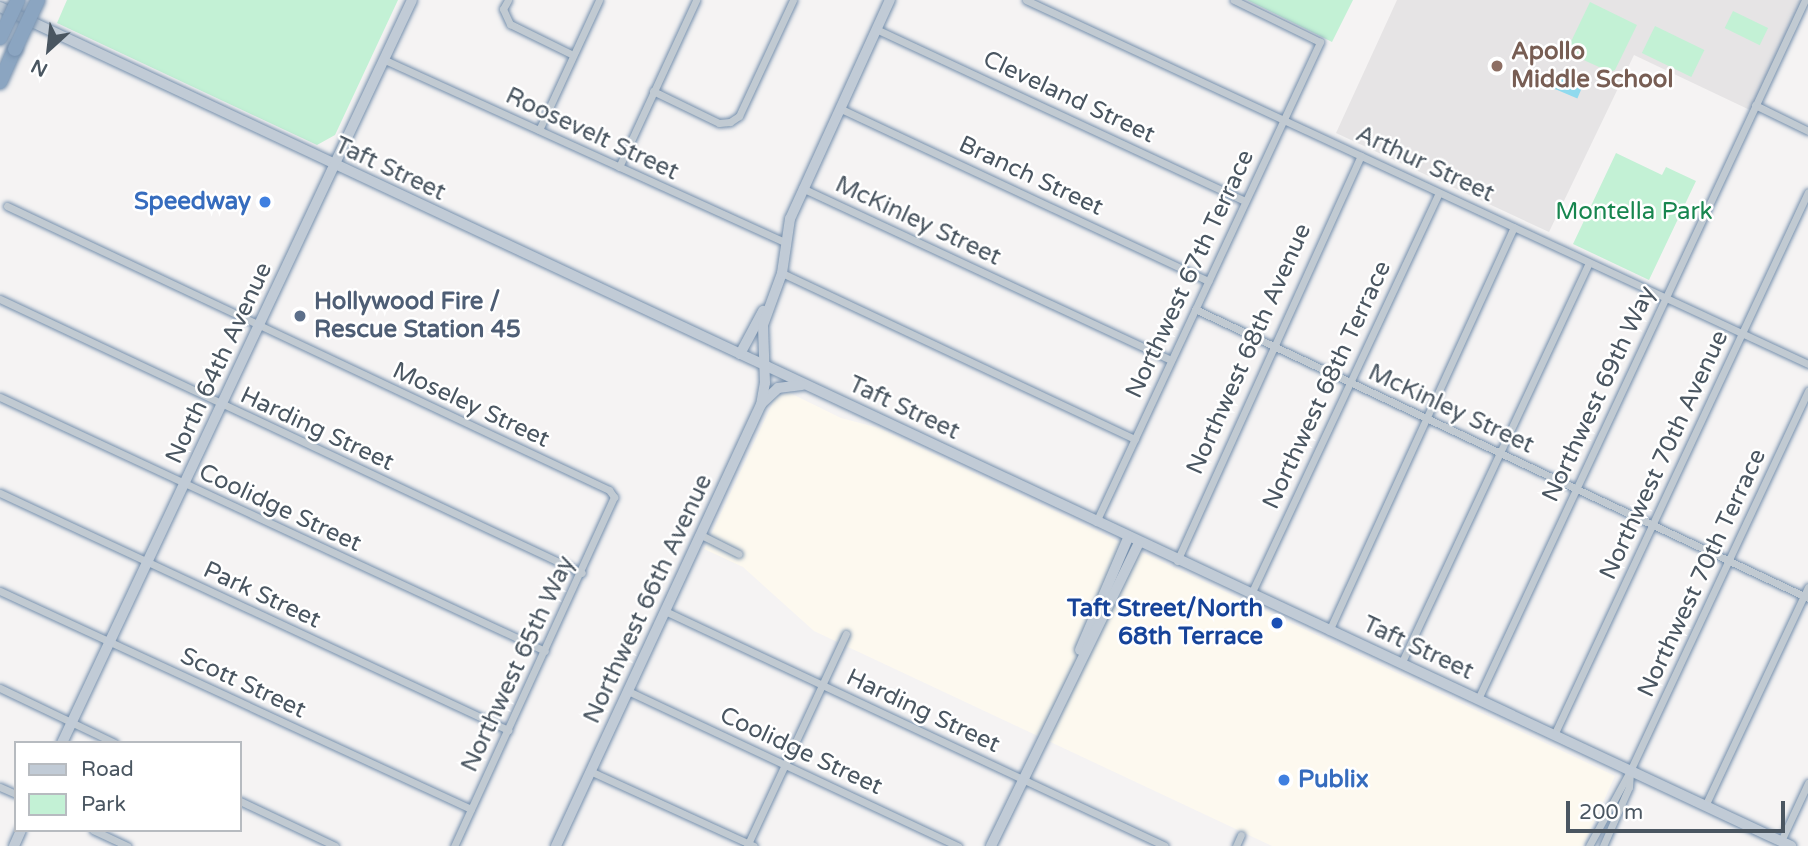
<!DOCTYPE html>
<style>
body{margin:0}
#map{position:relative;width:1808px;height:846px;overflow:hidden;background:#f5f3f3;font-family:"Varela Round",sans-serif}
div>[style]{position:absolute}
.commercial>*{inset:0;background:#fdf9ef}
.education>*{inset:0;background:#e6e4e5}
.green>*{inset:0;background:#c3f1d5;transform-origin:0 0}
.water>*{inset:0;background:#90daee;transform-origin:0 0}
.roads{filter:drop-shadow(0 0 2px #7690ad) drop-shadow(0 0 2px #7690ad)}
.street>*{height:7px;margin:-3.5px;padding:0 3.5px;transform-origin:3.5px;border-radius:3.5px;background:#c1cad2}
.secondary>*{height:10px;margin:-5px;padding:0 5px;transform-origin:5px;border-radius:5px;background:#c1cbd6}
.highway>*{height:14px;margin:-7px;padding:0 7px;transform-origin:7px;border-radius:7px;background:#8ba5c1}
.bridges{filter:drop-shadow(0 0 2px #7690ad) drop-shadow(0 0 2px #7690ad)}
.highway-bridge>*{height:14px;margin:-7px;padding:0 7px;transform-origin:7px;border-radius:7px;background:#8ba5c1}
.dots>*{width:19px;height:19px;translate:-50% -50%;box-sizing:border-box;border:4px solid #fff;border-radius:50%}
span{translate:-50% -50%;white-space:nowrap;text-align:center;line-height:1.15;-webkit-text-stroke:5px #fff;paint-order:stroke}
.education-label{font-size:24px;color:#785e54;font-weight:700}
.left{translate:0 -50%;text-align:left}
.street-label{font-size:24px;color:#4a5661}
.shop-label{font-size:24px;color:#366cbe;font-weight:700}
.right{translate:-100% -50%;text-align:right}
.park-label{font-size:24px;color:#17864f}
.service-label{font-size:24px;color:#4e5e75;font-weight:700}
.transit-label{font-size:24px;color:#164399;font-weight:700}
.legend{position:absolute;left:14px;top:741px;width:228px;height:91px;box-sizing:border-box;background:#fff;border:2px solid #b7bbc0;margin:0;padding:9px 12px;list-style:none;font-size:21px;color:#4a5661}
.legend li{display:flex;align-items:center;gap:14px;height:35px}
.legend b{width:35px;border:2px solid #b7bbc0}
.north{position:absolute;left:14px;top:14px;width:70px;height:70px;-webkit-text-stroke:5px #fff;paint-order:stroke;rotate:207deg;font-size:19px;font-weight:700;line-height:28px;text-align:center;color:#4a5661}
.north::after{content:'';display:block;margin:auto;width:24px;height:32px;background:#4a5661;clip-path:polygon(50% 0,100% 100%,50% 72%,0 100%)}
.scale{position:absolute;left:1566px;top:801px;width:219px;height:32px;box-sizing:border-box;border:4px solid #4a5661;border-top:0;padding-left:9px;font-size:21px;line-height:24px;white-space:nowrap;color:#4a5661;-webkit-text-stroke:5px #fff;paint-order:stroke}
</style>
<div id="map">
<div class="commercial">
<div style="clip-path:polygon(788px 392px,841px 418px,879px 428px,1615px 776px,1583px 846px,1272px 846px,814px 631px,743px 567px,704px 549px,775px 398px)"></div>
</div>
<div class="education">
<div style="clip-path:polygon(1397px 0,1805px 0,1752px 111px,1634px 55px,1549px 232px,1336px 133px)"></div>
</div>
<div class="green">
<div style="clip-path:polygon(67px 0,398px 0,335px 135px,317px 145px,57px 23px)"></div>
<div style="clip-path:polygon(1247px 0,1353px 0,1332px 42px)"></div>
<div style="clip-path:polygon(1590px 2px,1637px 25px,1615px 70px,1610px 72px,1566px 52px)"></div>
<div style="left:1733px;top:11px;width:39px;height:19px;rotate:26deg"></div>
<div style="left:1655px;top:26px;width:55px;height:30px;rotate:26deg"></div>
<div style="clip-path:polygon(1616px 153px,1662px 175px,1666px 167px,1696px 181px,1649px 280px,1573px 244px)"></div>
</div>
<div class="water">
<div style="left:1561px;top:73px;width:25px;height:17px;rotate:23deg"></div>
</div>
<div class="roads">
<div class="street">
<div style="left:508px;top:0;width:10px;rotate:119deg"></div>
<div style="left:503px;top:9px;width:17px;rotate:65deg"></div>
<div style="left:510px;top:24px;width:70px;rotate:26.2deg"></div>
<div style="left:1026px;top:0;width:863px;rotate:24.96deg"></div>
<div style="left:876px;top:29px;width:407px;rotate:25deg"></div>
<div style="left:385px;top:60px;width:439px;rotate:24.5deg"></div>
<div style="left:653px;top:91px;width:73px;rotate:25.9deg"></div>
<div style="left:719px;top:123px;width:11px;rotate:-5deg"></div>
<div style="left:730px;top:122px;width:11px;rotate:-34deg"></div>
<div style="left:739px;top:116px;width:128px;rotate:-65deg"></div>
<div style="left:1755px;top:105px;width:59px;rotate:26.1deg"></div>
<div style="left:839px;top:108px;width:408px;rotate:25.1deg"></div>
<div style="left:539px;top:130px;width:143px;rotate:-65.2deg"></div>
<div style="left:619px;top:167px;width:184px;rotate:-65.2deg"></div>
<div style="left:802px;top:188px;width:407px;rotate:25deg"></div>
<div style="left:7px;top:206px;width:666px;rotate:25.26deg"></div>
<div style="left:609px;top:490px;width:9px;rotate:54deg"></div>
<div style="left:614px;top:497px;width:384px;rotate:114.6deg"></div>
<div style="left:782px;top:273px;width:390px;rotate:25.2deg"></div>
<div style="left:0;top:299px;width:643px;rotate:25.21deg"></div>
<div style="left:1195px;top:309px;width:678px;rotate:25.24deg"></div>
<div style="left:0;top:397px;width:601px;rotate:24.99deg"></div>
<div style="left:0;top:493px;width:561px;rotate:25.01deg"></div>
<div style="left:1096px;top:522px;width:530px;rotate:-64.98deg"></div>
<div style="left:1320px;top:42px;width:96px;rotate:-154deg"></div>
<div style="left:701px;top:535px;width:42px;rotate:26.6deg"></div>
<div style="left:1177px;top:561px;width:445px;rotate:-65.6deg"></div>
<div style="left:0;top:591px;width:519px;rotate:24.84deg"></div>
<div style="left:1251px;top:594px;width:443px;rotate:-64.9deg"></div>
<div style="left:665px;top:611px;width:552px;rotate:25.17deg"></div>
<div style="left:1329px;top:631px;width:444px;rotate:-65.4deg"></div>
<div style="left:1401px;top:664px;width:443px;rotate:-64.9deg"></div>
<div style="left:0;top:688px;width:127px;rotate:25.6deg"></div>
<div style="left:628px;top:691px;width:365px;rotate:25.2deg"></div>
<div style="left:1478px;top:699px;width:772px;rotate:-64.93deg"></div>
<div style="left:1554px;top:735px;width:599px;rotate:-64.93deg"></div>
<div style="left:590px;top:771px;width:180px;rotate:24.6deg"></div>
<div style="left:0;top:787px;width:17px;rotate:24deg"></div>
<div style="left:240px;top:801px;width:105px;rotate:25.3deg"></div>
<div style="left:1705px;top:806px;width:242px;rotate:-64.8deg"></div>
<div style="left:93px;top:830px;width:38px;rotate:25deg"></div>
<div style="left:1781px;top:841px;width:64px;rotate:-65deg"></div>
<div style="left:747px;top:846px;width:234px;rotate:-65deg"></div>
<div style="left:1236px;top:846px;width:12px;rotate:-66deg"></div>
<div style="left:1589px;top:846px;width:85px;rotate:-61.3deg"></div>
<div style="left:1630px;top:771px;width:420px;rotate:-64.9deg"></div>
<div style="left:1603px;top:846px;width:64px;rotate:-66.2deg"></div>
<div style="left:1629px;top:787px;width:16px;rotate:-86deg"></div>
</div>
<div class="secondary">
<div style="left:0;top:7px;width:1978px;rotate:25.1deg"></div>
<div style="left:740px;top:354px;width:49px;rotate:-61.9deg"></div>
<div style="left:762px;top:403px;width:22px;rotate:-43deg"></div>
<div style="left:778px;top:388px;width:24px;rotate:-7deg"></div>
<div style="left:1080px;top:650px;width:122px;rotate:-66.8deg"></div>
<div style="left:62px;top:743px;width:821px;rotate:-64.78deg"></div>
<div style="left:14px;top:846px;width:17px;rotate:-66deg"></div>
<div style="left:556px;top:846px;width:486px;rotate:-65.1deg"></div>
<div style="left:761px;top:405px;width:22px;rotate:-80deg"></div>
<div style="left:765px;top:383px;width:58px;rotate:-92deg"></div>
<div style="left:763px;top:325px;width:55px;rotate:-69.9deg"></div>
<div style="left:782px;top:273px;width:55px;rotate:-81.6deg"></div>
<div style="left:790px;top:219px;width:241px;rotate:-65.5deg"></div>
<div style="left:991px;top:846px;width:337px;rotate:-64deg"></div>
</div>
<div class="highway">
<div style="left:0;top:82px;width:36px;rotate:-66deg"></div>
</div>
</div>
<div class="bridges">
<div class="highway-bridge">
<div style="left:0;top:38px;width:42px;rotate:-64.7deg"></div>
<div style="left:15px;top:49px;width:54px;rotate:-64.9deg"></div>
</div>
</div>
<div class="dots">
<div style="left:1497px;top:66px;background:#8d6e63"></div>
<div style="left:265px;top:202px;background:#3f7fe0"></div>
<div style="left:300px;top:316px;background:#5c6f8a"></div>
<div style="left:1277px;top:623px;background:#1a4fb4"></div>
<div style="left:1284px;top:780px;background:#3f7fe0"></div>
</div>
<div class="education-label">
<span class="left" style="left:1511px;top:66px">Apollo<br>Middle School</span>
</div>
<div class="street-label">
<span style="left:1069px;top:97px;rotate:25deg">Cleveland Street</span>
<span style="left:592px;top:134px;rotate:25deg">Roosevelt Street</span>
<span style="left:1425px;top:164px;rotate:25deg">Arthur Street</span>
<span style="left:390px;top:169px;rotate:25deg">Taft Street</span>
<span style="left:1031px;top:176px;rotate:25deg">Branch Street</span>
<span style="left:918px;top:221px;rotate:25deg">McKinley Street</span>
<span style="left:1190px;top:274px;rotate:-65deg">Northwest 67th Terrace</span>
<span style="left:1249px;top:349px;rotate:-66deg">Northwest 68th Avenue</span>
<span style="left:219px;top:363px;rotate:-65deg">North 64th Avenue</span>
<span style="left:1327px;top:385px;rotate:-65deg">Northwest 68th Terrace</span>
<span style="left:1599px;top:394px;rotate:-65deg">Northwest 69th Way</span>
<span style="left:471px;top:405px;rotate:25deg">Moseley Street</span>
<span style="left:904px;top:408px;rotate:25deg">Taft Street</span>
<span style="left:1451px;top:409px;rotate:25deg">McKinley Street</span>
<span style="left:317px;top:429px;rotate:25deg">Harding Street</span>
<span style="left:1664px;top:455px;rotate:-65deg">Northwest 70th Avenue</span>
<span style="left:280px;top:508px;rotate:25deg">Coolidge Street</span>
<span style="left:1702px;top:573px;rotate:-65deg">Northwest 70th Terrace</span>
<span style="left:262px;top:595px;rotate:25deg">Park Street</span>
<span style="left:648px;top:599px;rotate:-65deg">Northwest 66th Avenue</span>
<span style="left:1418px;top:648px;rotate:25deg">Taft Street</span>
<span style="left:518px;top:664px;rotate:-65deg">Northwest 65th Way</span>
<span style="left:243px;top:683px;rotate:25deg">Scott Street</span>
<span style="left:923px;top:711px;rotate:25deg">Harding Street</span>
<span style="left:801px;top:751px;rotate:25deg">Coolidge Street</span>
</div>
<div class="shop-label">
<span class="right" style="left:251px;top:202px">Speedway</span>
<span class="left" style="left:1298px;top:780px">Publix</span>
</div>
<div class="park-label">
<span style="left:1634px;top:212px">Montella Park</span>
</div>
<div class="service-label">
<span class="left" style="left:314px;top:316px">Hollywood Fire /<br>Rescue Station 45</span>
</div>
<div class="transit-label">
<span class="right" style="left:1263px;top:623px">Taft Street/North<br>68th Terrace</span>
</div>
<ul class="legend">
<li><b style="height:9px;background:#c1cbd6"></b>Road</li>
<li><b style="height:19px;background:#c3f1d5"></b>Park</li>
</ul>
<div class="north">N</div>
<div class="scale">200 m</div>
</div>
